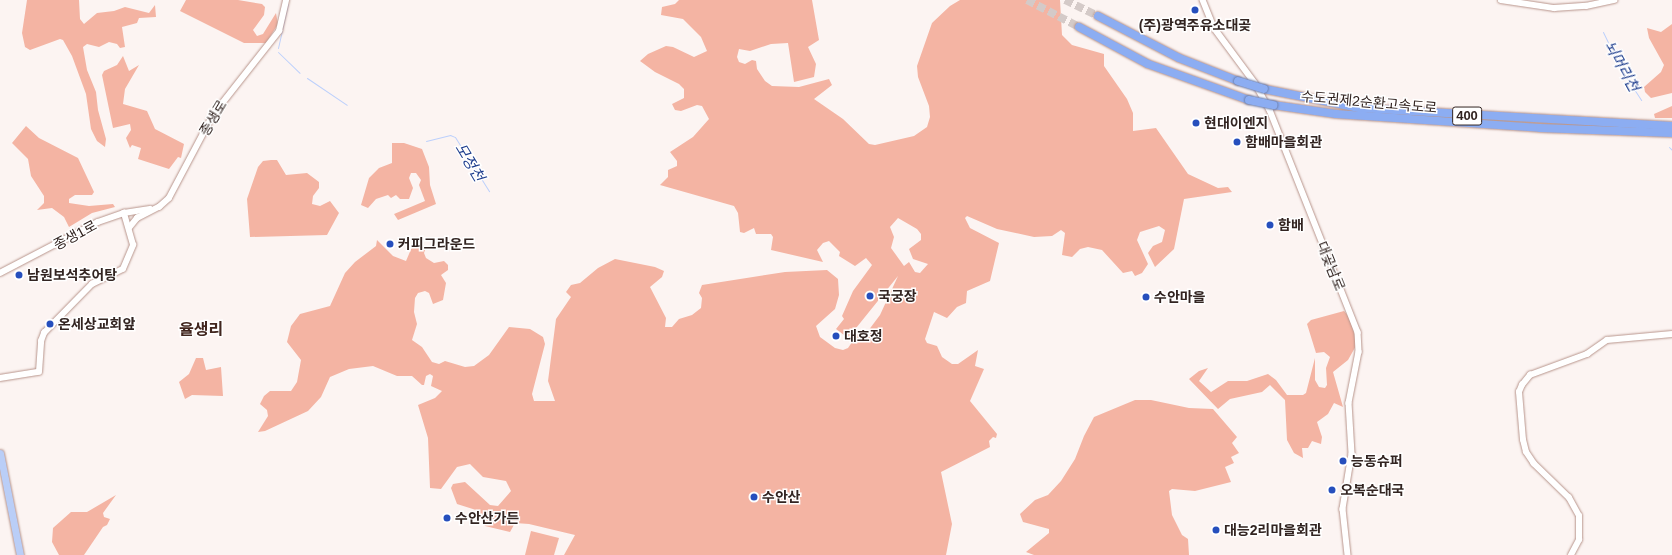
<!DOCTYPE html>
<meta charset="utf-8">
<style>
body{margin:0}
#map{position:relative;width:1672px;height:555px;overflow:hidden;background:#fcf4f2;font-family:Helvetica,"Noto Sans KR",sans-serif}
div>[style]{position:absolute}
.green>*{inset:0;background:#f4b4a3}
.stream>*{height:1px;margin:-0.5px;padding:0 0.5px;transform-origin:0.5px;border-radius:0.5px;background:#bcd0fc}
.highway-tunnel>*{height:8px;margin-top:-4px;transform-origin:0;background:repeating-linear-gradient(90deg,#d4cac8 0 8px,transparent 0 12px)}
.roads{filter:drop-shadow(0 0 1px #b8958c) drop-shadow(0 0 1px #b8958c)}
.minor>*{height:5.5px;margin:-2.75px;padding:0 2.75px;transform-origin:2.75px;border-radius:2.75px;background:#fff}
.major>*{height:7px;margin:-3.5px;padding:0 3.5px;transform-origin:3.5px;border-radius:3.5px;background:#bacef7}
.highway>*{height:8px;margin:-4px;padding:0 4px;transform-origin:4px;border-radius:4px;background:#8cadf2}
.bridges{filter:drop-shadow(0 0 1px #6c7da9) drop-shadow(0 0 1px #6c7da9)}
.highway-bridge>*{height:8px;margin:-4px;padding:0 4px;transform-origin:4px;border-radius:4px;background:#8cadf2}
.dots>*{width:11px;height:11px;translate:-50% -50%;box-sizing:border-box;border:2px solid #fff;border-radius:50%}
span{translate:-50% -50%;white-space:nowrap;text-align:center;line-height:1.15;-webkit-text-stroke:3px #fff;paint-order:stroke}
.shield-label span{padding:1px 3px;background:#fff;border:1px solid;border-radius:3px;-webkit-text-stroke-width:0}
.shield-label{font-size:13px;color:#322421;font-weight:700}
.poi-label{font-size:14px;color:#322421;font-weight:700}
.left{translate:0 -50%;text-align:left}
.street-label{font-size:14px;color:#322421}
.water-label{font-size:15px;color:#1e3d8d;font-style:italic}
.quarter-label{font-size:16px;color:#41261f;font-weight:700}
</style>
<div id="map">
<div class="green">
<div style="clip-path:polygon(27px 0,79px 0,80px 19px,84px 24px,97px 13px,114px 11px,125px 7px,149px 13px,155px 5px,156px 17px,139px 18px,137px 23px,122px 27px,125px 47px,120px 48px,117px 44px,109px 42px,99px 47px,87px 44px,83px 47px,87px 70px,96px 92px,98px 110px,106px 139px,105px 147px,97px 141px,91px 129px,86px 94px,72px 56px,63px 40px,60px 39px,30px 50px,25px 47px,22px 33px)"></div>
<div style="clip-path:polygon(186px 0,238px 0,262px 4px,265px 7px,264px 15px,253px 30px,257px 36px,263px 34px,276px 13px,278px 24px,266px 43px,244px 43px,180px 11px)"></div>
<div style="clip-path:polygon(evenodd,679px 0,812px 0,819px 40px,808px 47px,816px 64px,814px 77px,794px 82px,788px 43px,771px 44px,750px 51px,739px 49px,737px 57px,739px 62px,745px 64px,752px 60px,756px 61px,757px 69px,765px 81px,772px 86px,799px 87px,829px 79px,832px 85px,814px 99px,843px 119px,869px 144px,875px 145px,914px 136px,927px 127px,930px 117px,929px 106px,918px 77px,917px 66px,932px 23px,950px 6px,960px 0,1060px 0,1062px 35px,1072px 45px,1104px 54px,1104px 66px,1127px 99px,1133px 113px,1133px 131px,1156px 128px,1188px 174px,1218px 188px,1228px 187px,1232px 192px,1184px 199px,1174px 249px,1155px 267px,1148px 253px,1153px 246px,1162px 242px,1165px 230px,1159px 226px,1140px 232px,1137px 240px,1148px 264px,1142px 273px,1135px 276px,1132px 271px,1123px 273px,1102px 250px,1088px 247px,1080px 249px,1072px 257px,1062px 255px,1065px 233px,1061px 230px,1052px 236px,1034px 237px,997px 229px,967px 216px,965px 218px,970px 228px,999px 243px,990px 281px,967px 291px,966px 303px,957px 307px,947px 318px,934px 312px,925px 339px,927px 343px,937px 346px,942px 357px,952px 364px,958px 364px,978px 350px,975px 366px,984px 369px,970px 401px,997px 434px,996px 438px,993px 437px,989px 441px,990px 447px,941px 472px,952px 524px,946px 555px,564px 555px,575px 535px,529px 524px,515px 523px,510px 532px,485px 526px,476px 510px,457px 504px,451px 488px,453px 484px,465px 482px,490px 505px,498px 506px,511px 491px,506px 481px,483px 477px,470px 464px,457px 467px,441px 489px,430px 488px,428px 438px,418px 405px,435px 398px,442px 391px,431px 386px,433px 376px,430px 374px,426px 376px,424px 385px,422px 385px,412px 376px,397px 376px,373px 366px,349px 369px,330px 377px,321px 397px,308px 411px,265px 431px,258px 432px,268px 416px,267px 410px,260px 404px,264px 396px,270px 391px,291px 391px,297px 382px,301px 360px,287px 342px,291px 326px,300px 314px,330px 306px,345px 273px,355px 262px,376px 246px,377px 240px,393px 256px,406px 261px,415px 240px,426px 247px,424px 253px,426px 258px,434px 263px,444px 261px,448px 265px,448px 270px,441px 275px,446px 283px,443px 300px,433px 304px,429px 293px,425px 291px,418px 293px,415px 298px,414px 312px,417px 324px,412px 340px,422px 347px,432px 362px,439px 364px,445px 361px,465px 367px,474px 366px,489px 355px,509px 327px,530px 329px,543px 337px,545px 344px,532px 394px,534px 401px,555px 401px,548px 381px,556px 319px,571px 297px,566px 292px,571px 285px,580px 283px,598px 268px,615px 259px,655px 267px,664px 271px,662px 277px,650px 287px,666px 318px,665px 327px,672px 327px,679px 319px,692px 315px,701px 308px,702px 298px,699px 293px,702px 285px,785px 272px,827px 270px,838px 279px,839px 295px,835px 309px,816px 326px,820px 337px,835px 348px,843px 350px,848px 348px,859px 332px,865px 335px,880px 315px,898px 276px,848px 338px,836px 329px,844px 319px,842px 316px,853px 291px,872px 265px,866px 258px,855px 266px,839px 256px,840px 252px,829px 241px,823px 243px,817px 250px,823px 262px,771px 250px,773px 237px,771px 234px,756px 234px,754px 228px,744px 233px,740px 232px,738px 213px,734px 206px,660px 185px,668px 177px,668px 170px,677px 166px,677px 161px,670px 152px,693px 137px,709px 119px,702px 106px,697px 105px,681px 111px,675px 110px,672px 104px,684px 98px,684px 89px,679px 84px,655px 72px,640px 61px,648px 54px,666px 46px,673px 47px,694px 57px,707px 51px,701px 37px,683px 19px,661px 15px,662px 7px,675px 4px,679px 0,898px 218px,917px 229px,921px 234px,921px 240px,909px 249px,913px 259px,928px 264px,920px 273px,915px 272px,909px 262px,904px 266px,891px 248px,894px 237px,890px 227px,898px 218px)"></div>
<div style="clip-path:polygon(1672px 24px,1672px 93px,1651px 98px,1645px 92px,1644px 87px,1661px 72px,1664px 65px,1649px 38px,1647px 28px,1661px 32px)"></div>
<div style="clip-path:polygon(123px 56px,129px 71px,139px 65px,125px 89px,123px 104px,147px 111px,155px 129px,184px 144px,181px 158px,178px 157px,169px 169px,138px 159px,141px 148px,132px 145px,130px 148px,126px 138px,131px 130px,130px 124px,113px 128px,102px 75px,104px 71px,117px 65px)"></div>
<div style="clip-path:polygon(1672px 106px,1672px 118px,1655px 118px,1654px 114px)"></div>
<div style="clip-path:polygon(26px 126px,39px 138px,78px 158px,94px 192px,92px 195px,75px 195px,69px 199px,69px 203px,89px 206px,113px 204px,115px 207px,92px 213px,69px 227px,64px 217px,52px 208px,37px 210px,44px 203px,44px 196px,31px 176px,28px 159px,12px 143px)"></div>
<div style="clip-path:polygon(392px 143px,404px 143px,422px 149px,429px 167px,430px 185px,436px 204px,398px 220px,394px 214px,425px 201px,419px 185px,421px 180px,416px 173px,411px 173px,409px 178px,413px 188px,409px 199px,400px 199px,396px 195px,391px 198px,388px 195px,376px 199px,368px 208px,361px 205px,369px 178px,379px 168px,392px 163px)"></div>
<div style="clip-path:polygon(271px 160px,277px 160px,286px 175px,307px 173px,319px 182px,319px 188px,313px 196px,312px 204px,320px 206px,330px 201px,339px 213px,327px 235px,250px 237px,247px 199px,258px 167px,263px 161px)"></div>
<div style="clip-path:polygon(1344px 311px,1350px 318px,1357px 344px,1348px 360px,1333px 372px,1343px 407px,1334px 403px,1328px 414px,1317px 422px,1322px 437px,1321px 444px,1312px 441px,1308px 448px,1302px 448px,1303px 458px,1294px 453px,1287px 440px,1285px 400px,1270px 385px,1262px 392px,1230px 399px,1218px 409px,1189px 379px,1199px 371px,1208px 368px,1199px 381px,1211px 392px,1228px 381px,1247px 381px,1268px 374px,1276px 380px,1287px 395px,1303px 395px,1306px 393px,1315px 358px,1315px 380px,1319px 387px,1325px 388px,1327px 385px,1326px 368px,1330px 357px,1324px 352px,1316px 353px,1307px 324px,1311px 320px)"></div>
<div style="clip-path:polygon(196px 358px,203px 358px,206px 370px,221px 367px,223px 396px,192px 395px,185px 399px,179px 382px,189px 374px)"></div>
<div style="clip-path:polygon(1135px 400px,1151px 400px,1189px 408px,1213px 409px,1237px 437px,1232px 443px,1239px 453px,1231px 457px,1234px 463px,1225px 467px,1231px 482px,1195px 491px,1172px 489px,1169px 491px,1172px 515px,1182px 535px,1188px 539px,1189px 555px,1034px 555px,1026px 552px,1049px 533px,1049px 529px,1023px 522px,1020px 514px,1035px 500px,1048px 495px,1061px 481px,1075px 459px,1084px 436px,1094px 417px)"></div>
<div style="clip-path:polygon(116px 495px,103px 513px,104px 517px,110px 519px,107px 525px,103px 527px,84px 555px,59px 555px,52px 542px,53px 528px,71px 512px,87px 512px)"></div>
<div style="clip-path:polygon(531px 531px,559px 538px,554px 555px,525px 555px)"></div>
</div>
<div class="stream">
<div style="left:1603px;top:32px;width:41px;rotate:64.1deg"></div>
<div style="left:1621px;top:69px;width:37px;rotate:57deg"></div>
<div style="left:278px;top:48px;width:45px;rotate:-77.2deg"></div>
<div style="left:278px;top:52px;width:30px;rotate:44deg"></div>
<div style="left:307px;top:78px;width:48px;rotate:34deg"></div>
<div style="left:426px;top:141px;width:25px;rotate:-14deg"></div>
<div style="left:450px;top:135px;width:5px;rotate:22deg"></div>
<div style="left:455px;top:137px;width:64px;rotate:57.8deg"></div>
<div style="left:1669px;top:147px;width:4px;rotate:45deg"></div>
</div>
<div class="highway-tunnel">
<div style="left:1027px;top:0;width:59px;rotate:27.4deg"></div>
<div style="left:1065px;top:0;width:37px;rotate:26deg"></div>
</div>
<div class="roads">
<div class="minor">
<div style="left:1203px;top:0;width:31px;rotate:68deg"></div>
<div style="left:1215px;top:29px;width:67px;rotate:53.5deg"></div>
<div style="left:1255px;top:83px;width:31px;rotate:61deg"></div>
<div style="left:1270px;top:110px;width:239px;rotate:68.4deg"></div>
<div style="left:1358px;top:332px;width:20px;rotate:87deg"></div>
<div style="left:1359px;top:352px;width:52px;rotate:101.1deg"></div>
<div style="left:1349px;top:403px;width:51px;rotate:86.6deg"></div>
<div style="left:1352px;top:454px;width:56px;rotate:99.3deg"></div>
<div style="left:1343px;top:509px;width:46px;rotate:83.8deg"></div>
<div style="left:1501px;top:0;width:54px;rotate:8.6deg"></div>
<div style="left:1554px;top:8px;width:32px;rotate:-4deg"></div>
<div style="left:1586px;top:6px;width:29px;rotate:-12deg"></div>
<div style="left:129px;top:228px;width:13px;rotate:-51deg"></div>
<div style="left:137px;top:218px;width:25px;rotate:-27deg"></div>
<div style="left:159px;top:207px;width:13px;rotate:-42deg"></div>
<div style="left:169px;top:198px;width:94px;rotate:-62.1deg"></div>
<div style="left:213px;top:115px;width:107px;rotate:-51.8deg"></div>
<div style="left:279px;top:31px;width:32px;rotate:-77deg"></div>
<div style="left:0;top:273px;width:110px;rotate:-27.5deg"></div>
<div style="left:98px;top:222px;width:28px;rotate:-19deg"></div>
<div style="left:124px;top:213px;width:26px;rotate:-9deg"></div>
<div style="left:0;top:378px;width:39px;rotate:-9deg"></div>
<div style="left:39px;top:372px;width:31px;rotate:-86deg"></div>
<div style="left:41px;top:341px;width:9px;rotate:-69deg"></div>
<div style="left:44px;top:333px;width:69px;rotate:-45.6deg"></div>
<div style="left:92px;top:284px;width:34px;rotate:-26deg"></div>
<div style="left:123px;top:269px;width:26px;rotate:-67deg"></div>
<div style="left:133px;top:245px;width:33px;rotate:-106deg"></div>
<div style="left:1571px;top:555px;width:17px;rotate:-62deg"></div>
<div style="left:1579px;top:540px;width:24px;rotate:-90deg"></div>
<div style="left:1579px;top:516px;width:21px;rotate:-119deg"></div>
<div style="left:1569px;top:498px;width:49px;rotate:-135.8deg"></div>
<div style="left:1534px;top:464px;width:14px;rotate:-124deg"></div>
<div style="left:1526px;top:452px;width:12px;rotate:-104deg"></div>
<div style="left:1523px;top:440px;width:48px;rotate:-94.8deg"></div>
<div style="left:1519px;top:392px;width:8px;rotate:-67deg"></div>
<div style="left:1522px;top:385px;width:13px;rotate:-51deg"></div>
<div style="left:1530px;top:375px;width:61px;rotate:-20.2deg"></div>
<div style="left:1587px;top:354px;width:24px;rotate:-35deg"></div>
<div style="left:1607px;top:340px;width:65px;rotate:-5.3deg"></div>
</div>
<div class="major">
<div style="left:0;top:453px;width:104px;rotate:78.9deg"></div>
</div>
<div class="highway">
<div style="left:1098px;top:16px;width:91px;rotate:27.4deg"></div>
<div style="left:1179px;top:58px;width:63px;rotate:21.3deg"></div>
<div style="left:1079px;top:27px;width:78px;rotate:28.2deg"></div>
<div style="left:1148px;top:64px;width:107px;rotate:19.6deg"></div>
<div style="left:1264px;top:89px;width:97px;rotate:11.3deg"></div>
<div style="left:1359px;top:108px;width:314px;rotate:3.3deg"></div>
<div style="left:1273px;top:105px;width:64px;rotate:8.1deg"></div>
<div style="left:1336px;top:114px;width:204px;rotate:3.9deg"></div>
<div style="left:1540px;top:128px;width:132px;rotate:2.2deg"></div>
</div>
</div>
<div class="bridges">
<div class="highway-bridge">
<div style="left:1238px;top:81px;width:27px;rotate:17deg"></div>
<div style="left:1249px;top:100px;width:25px;rotate:12deg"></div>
</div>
</div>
<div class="dots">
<div style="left:1195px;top:10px;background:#264fbd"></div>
<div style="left:1196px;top:123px;background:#264fbd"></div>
<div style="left:1237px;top:142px;background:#264fbd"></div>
<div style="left:1270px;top:225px;background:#264fbd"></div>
<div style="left:390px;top:244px;background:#264fbd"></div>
<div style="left:19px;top:275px;background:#264fbd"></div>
<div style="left:870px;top:296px;background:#264fbd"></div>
<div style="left:1146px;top:297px;background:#264fbd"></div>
<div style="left:50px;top:324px;background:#264fbd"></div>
<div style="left:836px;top:336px;background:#264fbd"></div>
<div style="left:1343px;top:461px;background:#264fbd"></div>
<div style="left:1332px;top:490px;background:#264fbd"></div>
<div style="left:754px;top:497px;background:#264fbd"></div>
<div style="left:447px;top:518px;background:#264fbd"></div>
<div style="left:1216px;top:530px;background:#264fbd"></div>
</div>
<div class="shield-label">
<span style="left:1467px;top:116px">400</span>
</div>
<div class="poi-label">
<span style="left:1195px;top:25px">(주)광역주유소대곶</span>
<span class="left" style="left:1204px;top:123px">현대이엔지</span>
<span class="left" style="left:1245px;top:142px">함배마을회관</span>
<span class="left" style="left:1278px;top:225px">함배</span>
<span class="left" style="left:398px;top:244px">커피그라운드</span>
<span class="left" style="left:27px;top:275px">남원보석추어탕</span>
<span class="left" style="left:878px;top:296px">국궁장</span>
<span class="left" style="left:1154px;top:297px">수안마을</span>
<span class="left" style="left:58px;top:324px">온세상교회앞</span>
<span class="left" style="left:844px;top:336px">대호정</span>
<span class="left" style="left:1351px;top:461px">능동슈퍼</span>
<span class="left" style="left:1340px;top:490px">오복순대국</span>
<span class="left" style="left:762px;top:497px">수안산</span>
<span class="left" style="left:455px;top:518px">수안산가든</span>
<span class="left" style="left:1224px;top:530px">대능2리마을회관</span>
</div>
<div class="street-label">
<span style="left:1369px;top:102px;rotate:5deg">수도권제2순환고속도로</span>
<span style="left:213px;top:118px;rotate:-59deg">종생로</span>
<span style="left:75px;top:235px;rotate:-28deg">종생1로</span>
<span style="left:1331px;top:266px;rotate:68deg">대곶남로</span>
</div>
<div class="water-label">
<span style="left:1622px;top:66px;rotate:61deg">뇌머리천</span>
<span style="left:470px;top:162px;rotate:59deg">모정천</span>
</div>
<div class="quarter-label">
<span style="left:201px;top:330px">율생리</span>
</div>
</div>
